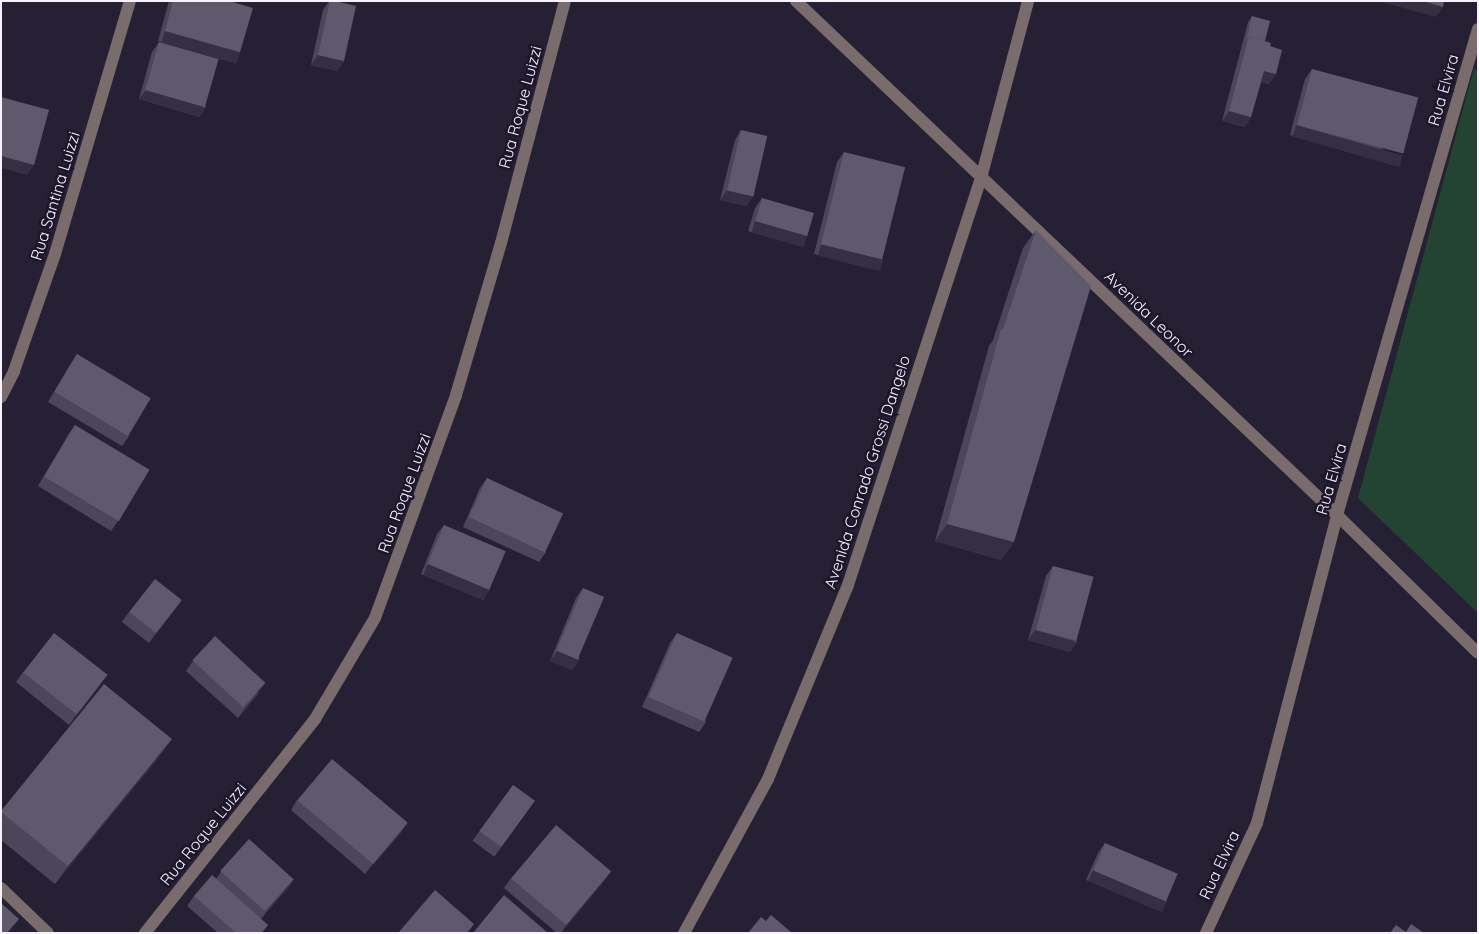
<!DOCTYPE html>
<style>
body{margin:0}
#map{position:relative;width:1479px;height:934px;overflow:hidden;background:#262034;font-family:Quicksand,sans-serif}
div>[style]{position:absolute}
.green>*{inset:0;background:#234433}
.minor>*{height:12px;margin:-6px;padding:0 6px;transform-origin:6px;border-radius:6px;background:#7a6c6c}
.wall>*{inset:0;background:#4c465b;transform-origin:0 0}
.shaded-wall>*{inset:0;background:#352f44;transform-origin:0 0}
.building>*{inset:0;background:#5e596d;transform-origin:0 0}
span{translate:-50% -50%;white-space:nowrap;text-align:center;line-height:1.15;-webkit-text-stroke:5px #1d162a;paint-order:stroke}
.street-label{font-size:16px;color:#f6f3fe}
.frame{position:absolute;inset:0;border:2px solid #f6f3fe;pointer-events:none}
</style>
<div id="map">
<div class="green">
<div style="clip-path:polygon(1474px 68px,1478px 72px,1478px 613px,1358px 498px)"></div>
</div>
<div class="minor">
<div style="left:796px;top:1px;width:746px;rotate:43.53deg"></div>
<div style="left:1337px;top:515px;width:197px;rotate:44.4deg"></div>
<div style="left:1px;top:397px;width:29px;rotate:-63deg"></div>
<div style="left:14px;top:371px;width:124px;rotate:-70.7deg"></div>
<div style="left:55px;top:254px;width:264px;rotate:-73.5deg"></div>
<div style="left:1px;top:888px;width:65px;rotate:43.8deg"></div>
<div style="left:145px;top:933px;width:273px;rotate:-51.5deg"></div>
<div style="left:315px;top:719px;width:117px;rotate:-59.3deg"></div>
<div style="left:375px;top:618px;width:237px;rotate:-70deg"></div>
<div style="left:456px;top:395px;width:159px;rotate:-73.5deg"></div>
<div style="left:501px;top:243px;width:250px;rotate:-75.2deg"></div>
<div style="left:684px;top:933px;width:175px;rotate:-61.4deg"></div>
<div style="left:768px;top:779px;width:210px;rotate:-67.6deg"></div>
<div style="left:848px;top:585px;width:428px;rotate:-71.9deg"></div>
<div style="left:981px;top:178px;width:183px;rotate:-75.1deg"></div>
<div style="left:1206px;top:933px;width:121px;rotate:-65.1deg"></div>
<div style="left:1257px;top:823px;width:318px;rotate:-75.4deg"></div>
<div style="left:1337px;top:515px;width:506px;rotate:-73.82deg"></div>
</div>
<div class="wall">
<div style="clip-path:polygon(169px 1px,229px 1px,240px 52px,233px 62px,158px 41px)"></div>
<div style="clip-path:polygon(329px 1px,335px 1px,344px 61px,337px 71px,311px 65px,323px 10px)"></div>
<div style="clip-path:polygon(1252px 16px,1265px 41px,1270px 46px,1276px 74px,1269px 84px,1261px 82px,1251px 117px,1245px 127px,1222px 121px,1248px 22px)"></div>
<div style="clip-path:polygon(159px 42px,206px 107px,199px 117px,139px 99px,152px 52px)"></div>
<div style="clip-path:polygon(1312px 69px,1396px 164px,1290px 135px,1305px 79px)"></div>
<div style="clip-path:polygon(741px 130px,753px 196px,746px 206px,720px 200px,735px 140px)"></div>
<div style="clip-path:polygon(844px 152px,876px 270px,814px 254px,837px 162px)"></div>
<div style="clip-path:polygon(762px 198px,807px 236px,800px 246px,748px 231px,755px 208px)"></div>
<div style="clip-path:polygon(1036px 230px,1014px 542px,1001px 560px,935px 541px,989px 346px,993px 340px,1023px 248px)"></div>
<div style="clip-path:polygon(77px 354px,129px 436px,122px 446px,48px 402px,71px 363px)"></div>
<div style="clip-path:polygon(75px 425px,118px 521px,111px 531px,38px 486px,68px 435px)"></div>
<div style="clip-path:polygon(487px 478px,546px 552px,539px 562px,463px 527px,480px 488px)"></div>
<div style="clip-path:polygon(444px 525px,489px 590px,483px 600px,421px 574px,437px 534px)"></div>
<div style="clip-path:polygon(1053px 566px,1077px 642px,1070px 652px,1028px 640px,1046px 576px)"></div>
<div style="clip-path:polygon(583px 588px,579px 660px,572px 670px,550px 661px,576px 598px)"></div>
<div style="clip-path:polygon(182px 600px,149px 643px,122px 622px,129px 612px)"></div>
<div style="clip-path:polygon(677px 633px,706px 722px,699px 732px,642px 707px,670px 643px)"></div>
<div style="clip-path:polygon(193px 661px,259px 693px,238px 718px,186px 671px)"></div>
<div style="clip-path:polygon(23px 672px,100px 685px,69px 725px,16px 682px)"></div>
<div style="clip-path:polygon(159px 757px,55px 884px,1px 840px,1px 811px)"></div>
<div style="left:513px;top:785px;width:27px;height:69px;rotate:36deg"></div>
<div style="clip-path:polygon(297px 800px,401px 833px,365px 874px,291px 810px)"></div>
<div style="clip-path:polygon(1105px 843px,1167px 901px,1160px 911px,1086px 880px,1098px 853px)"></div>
<div style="clip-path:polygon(611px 871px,604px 881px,561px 933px,557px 933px,504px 888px,511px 878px)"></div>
<div style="clip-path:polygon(221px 872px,294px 879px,287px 889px,261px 919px,268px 925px,262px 933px,218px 933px,187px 906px,194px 896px,216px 879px)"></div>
</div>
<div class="shaded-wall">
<div style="clip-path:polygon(1378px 1px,1422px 1px,1443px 7px,1436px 17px)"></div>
<div style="left:165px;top:31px;width:78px;height:12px;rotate:16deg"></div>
<div style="clip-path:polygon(318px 55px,344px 61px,337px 71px,311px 65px)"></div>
<div style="clip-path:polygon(1264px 71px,1276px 74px,1269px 84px,1257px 81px)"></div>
<div style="clip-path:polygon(146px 90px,206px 107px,199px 117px,139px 99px)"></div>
<div style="clip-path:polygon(1229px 111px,1251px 117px,1245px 127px,1222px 121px)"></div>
<div style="left:1296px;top:125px;width:111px;height:12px;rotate:16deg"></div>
<div style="clip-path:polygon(1px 156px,34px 165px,27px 175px,1px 168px)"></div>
<div style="clip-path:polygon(727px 190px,753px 196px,746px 206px,720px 200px)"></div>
<div style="left:755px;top:221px;width:54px;height:12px;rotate:16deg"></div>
<div style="left:821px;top:244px;width:64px;height:12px;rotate:14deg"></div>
<div style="clip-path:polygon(947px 524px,1014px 542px,1001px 560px,935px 541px)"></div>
<div style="left:428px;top:564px;width:66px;height:12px;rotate:23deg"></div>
<div style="clip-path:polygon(182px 600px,175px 610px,149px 643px,156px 633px)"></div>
<div style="clip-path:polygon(1035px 630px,1077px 642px,1070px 652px,1028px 640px)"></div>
<div style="clip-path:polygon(557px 651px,579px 660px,572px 670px,550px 661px)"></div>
<div style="clip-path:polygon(107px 675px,100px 685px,69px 725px,76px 715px)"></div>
<div style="clip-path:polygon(266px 683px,259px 693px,238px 718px,245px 708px)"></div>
<div style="clip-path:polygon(172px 739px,159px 757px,55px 884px,68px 866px)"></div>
<div style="clip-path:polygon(407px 823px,401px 833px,365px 874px,372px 864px)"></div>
<div style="left:1093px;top:870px;width:80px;height:12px;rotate:23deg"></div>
<div style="clip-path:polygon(611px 871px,604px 881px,561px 933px,566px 925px)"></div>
<div style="clip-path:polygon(294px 879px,287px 889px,259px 922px,266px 912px)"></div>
</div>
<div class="building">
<div style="clip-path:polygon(173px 1px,229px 1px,253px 8px,240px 52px,165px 31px)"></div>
<div style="clip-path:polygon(330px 1px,335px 1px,356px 6px,344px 61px,318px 55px)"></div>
<div style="clip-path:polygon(1422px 1px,1444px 1px,1443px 7px)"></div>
<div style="clip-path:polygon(1252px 16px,1270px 21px,1265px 41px,1249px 36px,1246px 41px)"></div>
<div style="clip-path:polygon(1249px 36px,1271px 43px,1270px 46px,1282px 50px,1276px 74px,1264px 71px,1251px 117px,1229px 111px)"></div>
<div style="left:159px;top:42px;width:62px;height:50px;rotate:16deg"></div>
<div style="left:1312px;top:69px;width:110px;height:58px;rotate:15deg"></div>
<div style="clip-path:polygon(1px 97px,49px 110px,34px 165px,1px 156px)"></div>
<div style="left:741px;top:130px;width:27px;height:62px;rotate:13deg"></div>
<div style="left:844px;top:152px;width:63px;height:95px;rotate:14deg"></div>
<div style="left:762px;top:198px;width:54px;height:24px;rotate:16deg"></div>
<div style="clip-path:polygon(1036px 230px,1091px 286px,1014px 542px,947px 524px,1001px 329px,1003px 329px)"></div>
<div style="left:77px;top:354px;width:86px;height:44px;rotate:31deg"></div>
<div style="left:75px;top:425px;width:87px;height:60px;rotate:31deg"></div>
<div style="left:487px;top:478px;width:84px;height:43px;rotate:25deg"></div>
<div style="left:444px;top:525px;width:67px;height:42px;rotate:23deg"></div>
<div style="left:1053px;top:566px;width:42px;height:66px;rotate:15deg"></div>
<div style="left:155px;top:579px;width:34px;height:42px;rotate:38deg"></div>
<div style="left:583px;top:588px;width:23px;height:68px;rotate:23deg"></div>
<div style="left:54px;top:633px;width:68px;height:50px;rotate:38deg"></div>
<div style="left:677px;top:633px;width:61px;height:70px;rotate:24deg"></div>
<div style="left:215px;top:636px;width:69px;height:33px;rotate:43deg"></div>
<div style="clip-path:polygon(104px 684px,172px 739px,68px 866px,1px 812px,1px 811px)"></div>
<div style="left:332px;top:759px;width:99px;height:54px;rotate:40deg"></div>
<div style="left:513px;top:785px;width:27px;height:57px;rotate:36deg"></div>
<div style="left:556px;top:825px;width:72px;height:70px;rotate:40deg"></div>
<div style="left:249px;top:839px;width:60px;height:43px;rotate:42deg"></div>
<div style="left:1105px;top:843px;width:79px;height:30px;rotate:23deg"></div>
<div style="clip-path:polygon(212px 875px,268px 925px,261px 933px,236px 933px,194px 896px)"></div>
<div style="clip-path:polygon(435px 890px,474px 924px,467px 933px,398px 933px)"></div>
<div style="clip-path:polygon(504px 895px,548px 933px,473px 933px)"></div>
<div style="clip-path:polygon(1px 903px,19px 919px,7px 933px,1px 933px)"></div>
<div style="clip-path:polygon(771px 915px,792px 933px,748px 933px,761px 917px,766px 921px)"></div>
<div style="clip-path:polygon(1411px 924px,1424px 933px,1390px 933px,1396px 925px,1406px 932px)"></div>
</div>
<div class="street-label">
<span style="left:1443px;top:90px;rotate:-74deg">Rua Elvira</span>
<span style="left:520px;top:107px;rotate:-75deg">Rua Roque Luizzi</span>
<span style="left:55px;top:196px;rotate:-73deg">Rua Santina Luizzi</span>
<span style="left:1149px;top:314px;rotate:44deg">Avenida Leonor</span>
<span style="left:867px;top:472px;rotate:-72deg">Avenida Conrado Grossi Dangelo</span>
<span style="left:1331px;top:479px;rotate:-74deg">Rua Elvira</span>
<span style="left:404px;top:493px;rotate:-70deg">Rua Roque Luizzi</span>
<span style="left:203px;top:834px;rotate:-51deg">Rua Roque Luizzi</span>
<span style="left:1219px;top:865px;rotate:-65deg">Rua Elvira</span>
</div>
<div class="frame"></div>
</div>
